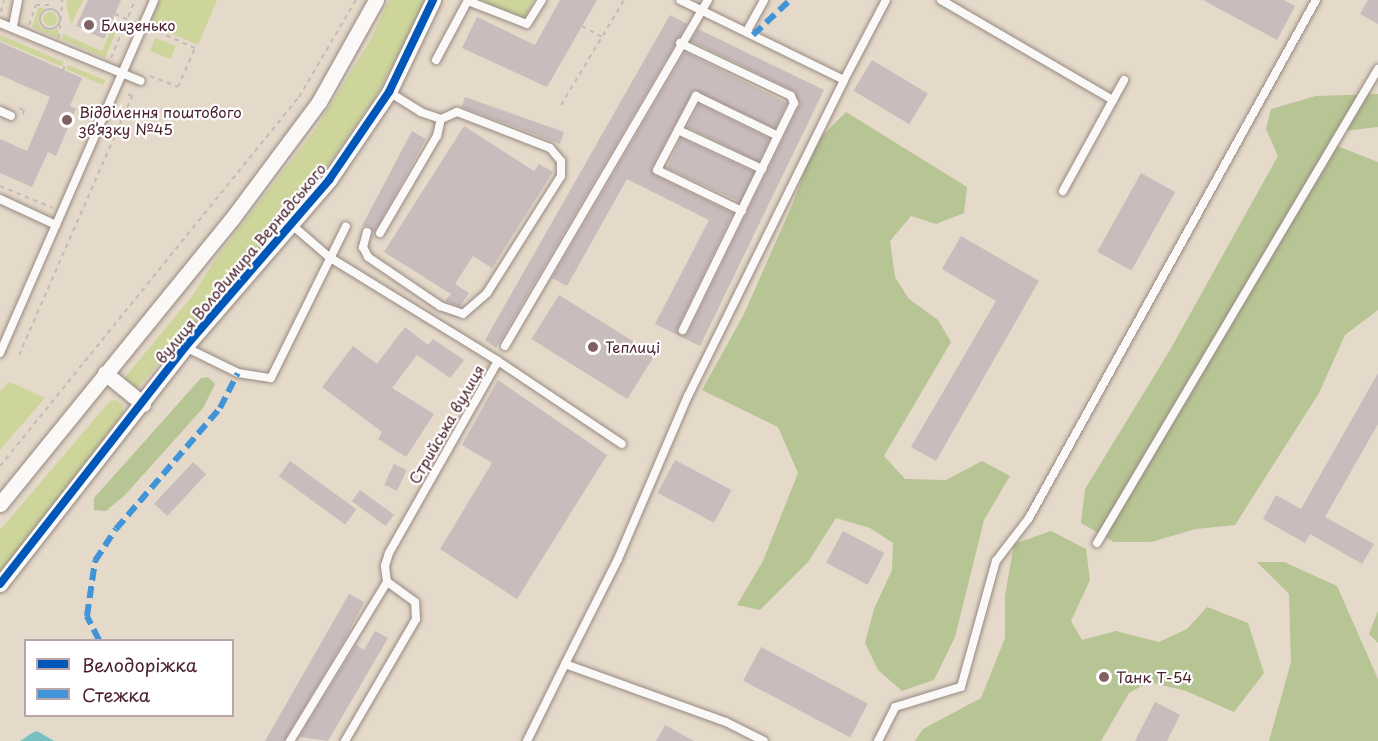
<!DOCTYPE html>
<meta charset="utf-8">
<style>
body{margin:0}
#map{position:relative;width:1378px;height:741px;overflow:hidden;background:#e5d9c9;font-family:"Playpen Sans",sans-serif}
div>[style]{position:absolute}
.green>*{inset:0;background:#cdd59b;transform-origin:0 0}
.round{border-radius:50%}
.forest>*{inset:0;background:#b7c493}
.water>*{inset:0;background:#76c0c2}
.building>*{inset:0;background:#c9bcbc;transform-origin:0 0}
.path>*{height:2px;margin-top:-1px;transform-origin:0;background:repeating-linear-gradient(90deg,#c2bbba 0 4.5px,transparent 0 9px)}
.path>.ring{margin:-1px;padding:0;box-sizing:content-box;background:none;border:2px solid #c2bbba;border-radius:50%}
.roads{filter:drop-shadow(0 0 2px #968983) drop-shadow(0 0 2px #968983)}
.lane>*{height:8px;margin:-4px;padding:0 4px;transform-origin:4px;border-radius:4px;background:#fbf9f7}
.street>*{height:15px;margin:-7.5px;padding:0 7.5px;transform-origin:7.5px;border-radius:7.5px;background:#fbf9f7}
.quiet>*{height:6px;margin-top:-3px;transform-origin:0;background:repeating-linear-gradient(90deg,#4194d7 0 12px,transparent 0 18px)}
.cycleway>*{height:8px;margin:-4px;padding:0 4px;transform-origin:4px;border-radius:4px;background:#0057b8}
.dots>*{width:16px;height:16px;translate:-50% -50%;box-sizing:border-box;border:3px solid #fff;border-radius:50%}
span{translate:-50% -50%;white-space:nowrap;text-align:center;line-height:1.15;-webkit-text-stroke:4.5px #fff;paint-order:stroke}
.poi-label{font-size:15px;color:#4a1f2b}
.left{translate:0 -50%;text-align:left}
.street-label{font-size:15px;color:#4a1f2b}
.legend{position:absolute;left:24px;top:639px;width:210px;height:78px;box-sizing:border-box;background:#fff;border:2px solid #b7a5aa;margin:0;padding:8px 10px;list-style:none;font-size:18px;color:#4a1f2b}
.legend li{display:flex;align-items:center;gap:12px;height:30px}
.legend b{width:30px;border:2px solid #b7a5aa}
</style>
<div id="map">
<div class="green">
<div style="clip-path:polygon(68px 0,83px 0,71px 25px,66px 2px)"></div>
<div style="clip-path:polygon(160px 0,217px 0,198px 45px,149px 24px)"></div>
<div style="clip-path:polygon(389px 0,427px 0,376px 96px,317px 181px,247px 267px,205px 309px,136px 390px,127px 384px,126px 376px,193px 295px,216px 258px,315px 130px,371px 39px)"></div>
<div style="clip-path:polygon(481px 0,533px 0,524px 21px)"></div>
<div style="clip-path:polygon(38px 8px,44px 8px,38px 20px,41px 27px,53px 31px,58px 28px,58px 38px,32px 27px)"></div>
<div class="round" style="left:43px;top:12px;width:14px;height:14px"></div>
<div style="clip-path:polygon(114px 22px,119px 25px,105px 58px,62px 39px,63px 34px,102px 51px)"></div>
<div style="left:0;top:35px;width:69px;height:5px;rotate:23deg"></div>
<div style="left:155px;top:38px;width:22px;height:14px;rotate:21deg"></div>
<div style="clip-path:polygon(68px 65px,105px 80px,103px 85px,66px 69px)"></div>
<div style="clip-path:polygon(10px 382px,45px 398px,0 450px,0 391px)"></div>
<div style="clip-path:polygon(116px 400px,123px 405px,123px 413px,0 578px,0 530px,110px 401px)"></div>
</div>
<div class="forest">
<div style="clip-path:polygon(1378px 94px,1378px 127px,1335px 132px,1332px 144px,1378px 162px,1378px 310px,1345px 335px,1319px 393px,1235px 525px,1196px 529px,1151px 542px,1114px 542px,1081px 523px,1085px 489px,1170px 350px,1278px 156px,1266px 129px,1271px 109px,1316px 96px)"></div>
<div style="clip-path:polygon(846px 112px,967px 187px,964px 213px,936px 224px,911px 216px,890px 241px,895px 277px,909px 299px,938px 320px,951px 342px,884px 456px,905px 479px,946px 480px,982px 461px,1010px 476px,984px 520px,955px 637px,934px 680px,902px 691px,878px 670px,865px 643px,874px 609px,892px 570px,893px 543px,870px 528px,836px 518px,808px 562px,760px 610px,737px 605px,763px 561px,798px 473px,778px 427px,702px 390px,744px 314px,793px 203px,815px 143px)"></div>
<div style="clip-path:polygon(208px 377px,215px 384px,203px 408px,125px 495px,106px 511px,94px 510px,94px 498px,201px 378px)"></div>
<div style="clip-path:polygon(1051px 531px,1086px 549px,1090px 580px,1071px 621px,1082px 640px,1116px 631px,1159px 642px,1187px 629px,1207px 607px,1248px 623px,1264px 673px,1234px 712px,1186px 691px,1149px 682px,1129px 693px,1101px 741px,915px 741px,923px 729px,981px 698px,1005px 638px,1005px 596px,1014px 544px)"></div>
<div style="clip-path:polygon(1257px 562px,1284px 562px,1337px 586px,1378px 679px,1378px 741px,1269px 741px,1291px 662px,1289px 594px)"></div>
<div style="clip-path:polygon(1378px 611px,1378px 643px,1369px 634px)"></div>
</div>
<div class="water">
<div style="clip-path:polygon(37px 731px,54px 741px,20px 741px,32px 733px)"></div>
</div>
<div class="building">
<div style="clip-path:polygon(88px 0,121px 0,104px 39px,76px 26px)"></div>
<div style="clip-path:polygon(560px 0,597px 0,547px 87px,462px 48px,477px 17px,535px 45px)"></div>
<div style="clip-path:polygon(1203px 0,1284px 0,1295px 6px,1277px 40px)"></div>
<div style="clip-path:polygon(1368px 0,1378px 0,1378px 24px,1360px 14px)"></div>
<div style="clip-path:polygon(670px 15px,687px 24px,496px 348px,485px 340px)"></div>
<div style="clip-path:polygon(698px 29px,824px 90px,700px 346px,655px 324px,709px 220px,627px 179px,567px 286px,552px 278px,685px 52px,787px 103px,775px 128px,693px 91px,652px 167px,654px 175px,733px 213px,678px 327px,680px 335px,688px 333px,800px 104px,794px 91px,691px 41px)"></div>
<div style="clip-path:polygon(0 42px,82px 78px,70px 106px,76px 109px,56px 156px,48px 152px,32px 187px,0 173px,0 139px,27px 151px,50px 97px,0 75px)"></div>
<div style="left:872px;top:60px;width:65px;height:36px;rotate:31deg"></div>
<div style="clip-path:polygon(465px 97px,564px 132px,560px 144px,462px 107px)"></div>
<div style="left:699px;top:104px;width:79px;height:26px;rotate:26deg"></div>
<div style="clip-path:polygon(464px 126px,534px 171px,539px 164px,553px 172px,492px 268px,473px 256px,455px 284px,469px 293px,460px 307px,445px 301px,451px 294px,384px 252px)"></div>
<div style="clip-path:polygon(412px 131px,426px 139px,374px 233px,369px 226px,362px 226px)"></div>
<div style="left:681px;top:138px;width:81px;height:33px;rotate:25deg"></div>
<div style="left:1141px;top:173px;width:39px;height:90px;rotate:29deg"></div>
<div style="clip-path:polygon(961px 236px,1039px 281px,936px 461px,911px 447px,996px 301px,942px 269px)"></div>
<div style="left:559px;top:295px;width:113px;height:52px;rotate:32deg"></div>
<div style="clip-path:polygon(405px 327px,428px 345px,433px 339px,464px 360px,450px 378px,417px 355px,392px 388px,434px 414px,406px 457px,378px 439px,382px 432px,322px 387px,353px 346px,377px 364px)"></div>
<div style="clip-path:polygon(1378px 373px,1378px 424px,1325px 517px,1374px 544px,1362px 564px,1310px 534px,1305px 543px,1263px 519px,1276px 495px,1301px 509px)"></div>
<div style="clip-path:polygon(498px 380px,607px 455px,517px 599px,440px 549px,492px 463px,462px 445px)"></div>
<div style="left:675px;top:460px;width:64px;height:37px;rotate:28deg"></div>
<div style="left:290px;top:461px;width:82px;height:19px;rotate:36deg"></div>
<div style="left:193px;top:462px;width:18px;height:57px;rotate:43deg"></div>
<div style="left:394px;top:464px;width:14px;height:23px;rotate:25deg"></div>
<div style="left:360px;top:490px;width:42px;height:14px;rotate:36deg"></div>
<div style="left:843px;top:531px;width:47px;height:36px;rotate:28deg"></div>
<div style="clip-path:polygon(349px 594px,364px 602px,345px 639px,284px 741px,265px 741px)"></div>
<div style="clip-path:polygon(375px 631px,388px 638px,328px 741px,299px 737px,356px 645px,364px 650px)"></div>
<div style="left:761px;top:647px;width:121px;height:38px;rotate:28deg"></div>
<div style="clip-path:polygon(1155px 702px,1180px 715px,1167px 741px,1135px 741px)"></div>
<div style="clip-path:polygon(665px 725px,694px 741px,656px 741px)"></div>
</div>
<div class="path">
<div class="ring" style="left:40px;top:9px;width:18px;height:18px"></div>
<div style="left:1px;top:12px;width:12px;rotate:-76deg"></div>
<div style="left:115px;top:14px;width:13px;rotate:23deg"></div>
<div style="left:29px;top:25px;width:21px;rotate:-71deg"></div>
<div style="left:36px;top:5px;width:15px"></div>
<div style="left:582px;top:26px;width:23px;rotate:29deg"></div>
<div style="left:59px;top:38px;width:38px;rotate:-85deg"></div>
<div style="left:111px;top:58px;width:63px;rotate:-67.5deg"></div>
<div style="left:63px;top:70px;width:9px;rotate:-69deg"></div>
<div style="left:150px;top:76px;width:30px;rotate:21deg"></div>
<div style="left:178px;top:87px;width:43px;rotate:-66.4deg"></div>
<div style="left:195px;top:48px;width:47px;rotate:-156.2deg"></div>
<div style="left:561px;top:105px;width:122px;rotate:-59deg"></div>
<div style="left:19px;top:108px;width:5px;rotate:22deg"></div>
<div style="left:24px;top:110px;width:7px;rotate:106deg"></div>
<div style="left:0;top:186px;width:57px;rotate:22.5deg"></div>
<div style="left:19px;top:355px;width:283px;rotate:-66.4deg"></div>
<div style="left:132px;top:96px;width:9px;rotate:-159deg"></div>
<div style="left:0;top:466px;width:475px;rotate:-51deg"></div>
<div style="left:299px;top:97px;width:113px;rotate:-59.6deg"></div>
</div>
<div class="roads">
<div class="lane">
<div style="left:941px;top:0;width:199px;rotate:30.2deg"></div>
<div style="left:1113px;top:100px;width:104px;rotate:118.8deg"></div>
<div style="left:468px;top:1px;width:63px;rotate:21.3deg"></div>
<div style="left:527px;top:24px;width:28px;rotate:-58deg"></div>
<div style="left:0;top:23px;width:152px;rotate:22.4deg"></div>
<div style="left:13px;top:26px;width:26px;rotate:-79deg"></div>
<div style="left:747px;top:31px;width:35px;rotate:-61deg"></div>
<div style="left:680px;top:43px;width:123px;rotate:25.5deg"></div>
<div style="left:791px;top:96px;width:8px;rotate:67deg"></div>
<div style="left:794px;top:103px;width:253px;rotate:116.1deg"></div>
<div style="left:436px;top:60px;width:68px;rotate:-61.9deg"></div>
<div style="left:844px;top:80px;width:90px;rotate:-62.3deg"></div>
<div style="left:1113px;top:100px;width:23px;rotate:-61deg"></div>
<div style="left:0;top:111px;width:12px;rotate:24deg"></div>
<div style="left:678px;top:130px;width:93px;rotate:24.9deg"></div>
<div style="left:0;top:199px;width:62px;rotate:24.9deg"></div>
<div style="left:742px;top:211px;width:94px;rotate:-154.2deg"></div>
<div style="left:657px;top:170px;width:84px;rotate:-62.2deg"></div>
<div style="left:696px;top:96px;width:91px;rotate:26deg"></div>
<div style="left:292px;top:225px;width:49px;rotate:40.9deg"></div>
<div style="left:329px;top:257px;width:198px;rotate:31.6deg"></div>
<div style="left:498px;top:361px;width:221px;rotate:119.6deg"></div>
<div style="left:389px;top:553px;width:14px;rotate:107deg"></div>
<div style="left:385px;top:566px;width:16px;rotate:83deg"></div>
<div style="left:367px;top:232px;width:16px;rotate:105deg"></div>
<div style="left:363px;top:247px;width:11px;rotate:63deg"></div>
<div style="left:368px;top:257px;width:87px;rotate:34.2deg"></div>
<div style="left:440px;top:306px;width:24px;rotate:19deg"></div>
<div style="left:463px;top:314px;width:32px;rotate:-41deg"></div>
<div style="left:487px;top:293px;width:138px;rotate:-57.7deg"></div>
<div style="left:561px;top:176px;width:15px;rotate:-90deg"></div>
<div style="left:561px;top:161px;width:17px;rotate:-130deg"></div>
<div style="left:550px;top:148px;width:100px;rotate:-158.8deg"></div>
<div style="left:457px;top:112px;width:17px;rotate:156deg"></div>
<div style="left:380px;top:233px;width:113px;rotate:-59.6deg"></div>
<div style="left:437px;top:136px;width:17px;rotate:-77deg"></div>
<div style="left:441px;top:119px;width:21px;rotate:-161deg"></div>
<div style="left:421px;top:112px;width:38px;rotate:-148deg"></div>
<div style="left:505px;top:346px;width:401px;rotate:-59.6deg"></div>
<div style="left:185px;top:347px;width:59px;rotate:26.1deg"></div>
<div style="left:238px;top:373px;width:33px;rotate:9deg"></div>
<div style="left:271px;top:378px;width:169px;rotate:-63.7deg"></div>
<div style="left:0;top:353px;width:385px;rotate:-66.4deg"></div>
<div style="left:498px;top:361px;width:149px;rotate:33.8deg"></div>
<div style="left:1097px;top:543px;width:551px;rotate:-59.34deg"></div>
<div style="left:565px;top:664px;width:118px;rotate:-63.2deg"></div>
<div style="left:618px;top:559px;width:177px;rotate:-66.8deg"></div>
<div style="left:688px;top:396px;width:352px;rotate:-63.7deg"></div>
<div style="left:844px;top:80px;width:182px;rotate:-154deg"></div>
<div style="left:290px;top:741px;width:186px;rotate:-58.6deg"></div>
<div style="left:345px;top:741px;width:141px;rotate:-59.8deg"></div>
<div style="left:416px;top:619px;width:17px;rotate:-93deg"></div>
<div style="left:415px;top:602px;width:34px;rotate:-144deg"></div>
<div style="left:527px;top:741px;width:86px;rotate:-63.7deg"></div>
<div style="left:565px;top:664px;width:171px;rotate:19.8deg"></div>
<div style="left:726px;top:722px;width:42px;rotate:26.6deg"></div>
<div style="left:878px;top:741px;width:38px;rotate:-63deg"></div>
<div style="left:895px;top:707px;width:69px;rotate:-16.9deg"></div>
<div style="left:961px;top:687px;width:131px;rotate:-74.5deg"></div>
<div style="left:996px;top:561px;width:54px;rotate:-52.5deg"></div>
<div style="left:1029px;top:518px;width:592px;rotate:-61.01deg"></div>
</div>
<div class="street">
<div style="left:105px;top:373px;width:49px;rotate:39.2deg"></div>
<div style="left:0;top:504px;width:366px;rotate:-50.9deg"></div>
<div style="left:231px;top:220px;width:147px;rotate:-53.3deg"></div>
<div style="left:319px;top:102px;width:117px;rotate:-60.8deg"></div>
<div style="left:0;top:584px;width:301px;rotate:-52deg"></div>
<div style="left:185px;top:347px;width:221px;rotate:-49.2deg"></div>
<div style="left:329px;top:180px;width:107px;rotate:-55.7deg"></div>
<div style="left:389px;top:92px;width:102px;rotate:-64.4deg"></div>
</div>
</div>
<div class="quiet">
<div style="left:753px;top:35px;width:51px;rotate:-43.4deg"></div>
<div style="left:99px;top:640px;width:27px;rotate:-117deg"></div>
<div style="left:87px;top:616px;width:56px;rotate:-81.7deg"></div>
<div style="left:95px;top:561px;width:38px;rotate:-57deg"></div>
<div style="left:116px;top:529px;width:160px;rotate:-49.3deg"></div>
<div style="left:220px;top:408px;width:39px;rotate:-63deg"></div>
</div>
<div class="cycleway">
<div style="left:0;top:584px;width:301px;rotate:-52deg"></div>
<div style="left:185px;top:347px;width:221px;rotate:-49.2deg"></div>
<div style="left:329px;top:180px;width:107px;rotate:-55.7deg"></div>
<div style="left:389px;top:92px;width:102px;rotate:-64.4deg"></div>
</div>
<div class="dots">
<div style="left:89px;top:25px;background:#806062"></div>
<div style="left:67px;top:120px;background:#806062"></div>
<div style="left:593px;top:347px;background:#806062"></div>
<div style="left:1104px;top:677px;background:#806062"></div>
</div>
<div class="poi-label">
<span class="left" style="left:101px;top:25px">Близенько</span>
<span class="left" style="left:79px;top:120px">Відділення поштового<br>зв’язку №45</span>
<span class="left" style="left:605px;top:347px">Теплиці</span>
<span class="left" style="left:1116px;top:677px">Танк Т-54</span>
</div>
<div class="street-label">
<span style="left:240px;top:263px;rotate:-50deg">вулиця Володимира Вернадського</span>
<span style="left:446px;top:424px;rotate:-60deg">Стрийська вулиця</span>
</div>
<ul class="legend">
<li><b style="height:8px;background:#0057b8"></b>Велодоріжка</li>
<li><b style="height:8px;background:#4194d7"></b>Стежка</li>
</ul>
</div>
